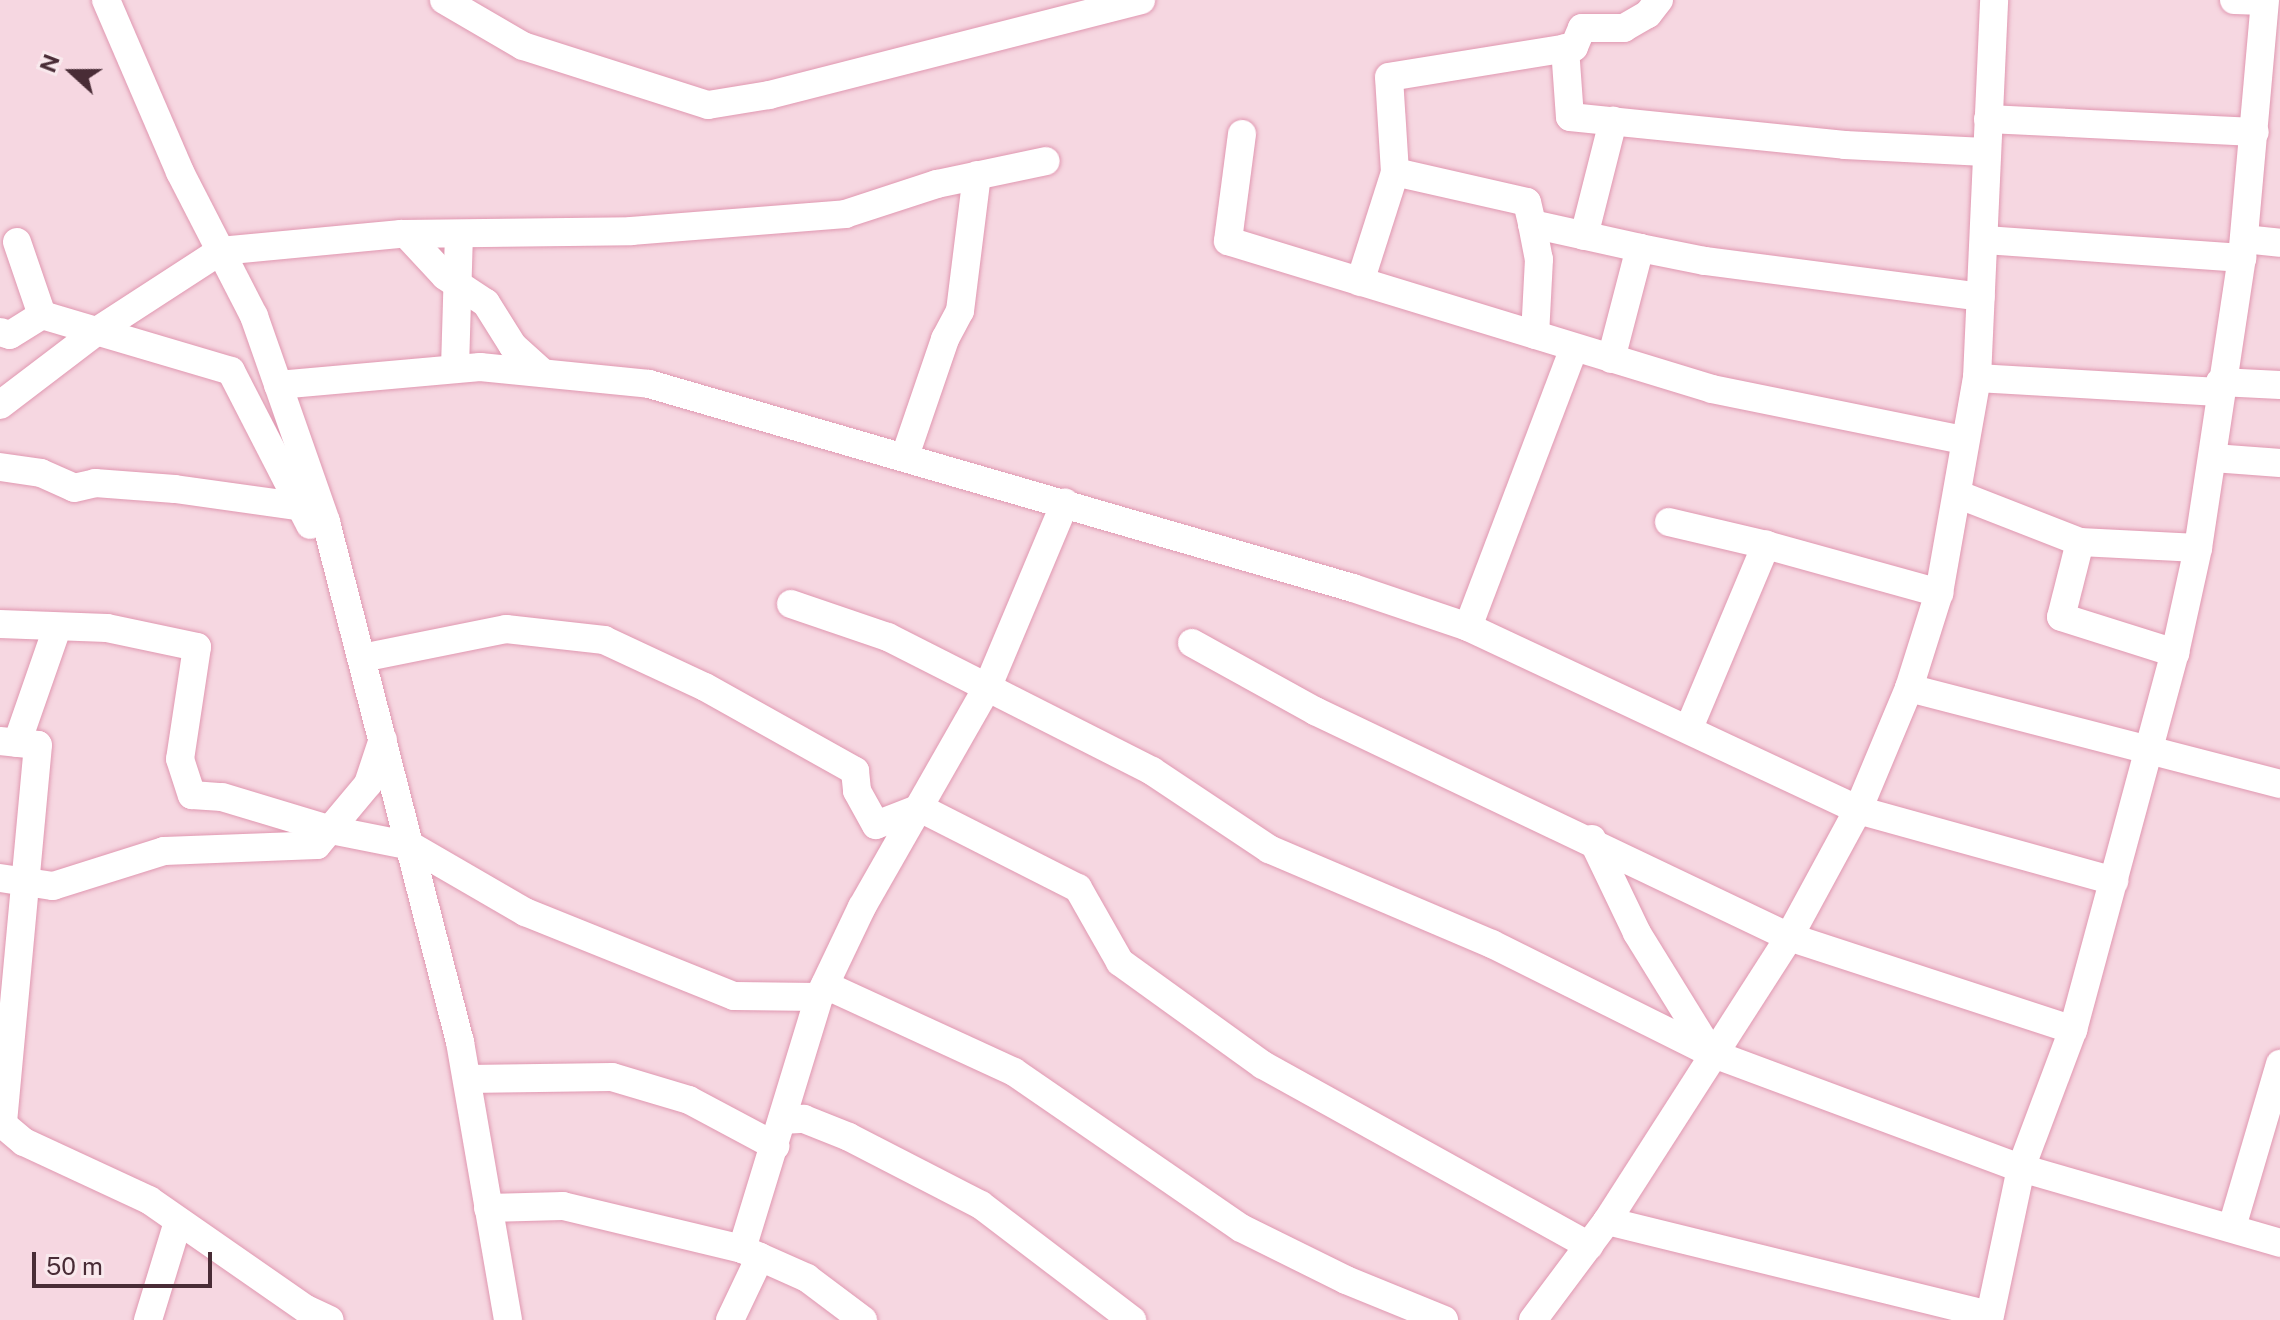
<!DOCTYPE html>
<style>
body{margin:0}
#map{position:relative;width:2280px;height:1320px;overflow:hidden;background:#f6d7e1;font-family:"Public Sans",sans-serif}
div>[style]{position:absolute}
.roads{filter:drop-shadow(0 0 2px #e098b1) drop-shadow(0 0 2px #e098b1)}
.minor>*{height:28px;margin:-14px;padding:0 14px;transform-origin:14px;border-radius:14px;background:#fff}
span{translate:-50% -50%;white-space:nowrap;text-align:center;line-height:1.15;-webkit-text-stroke:7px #f9e9ed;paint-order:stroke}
.north{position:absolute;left:32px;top:32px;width:80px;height:80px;-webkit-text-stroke:6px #f9e9ed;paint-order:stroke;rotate:291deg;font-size:22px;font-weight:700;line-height:32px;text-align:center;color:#492c36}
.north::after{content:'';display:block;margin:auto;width:28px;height:36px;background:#492c36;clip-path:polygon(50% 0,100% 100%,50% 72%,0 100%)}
.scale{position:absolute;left:32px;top:1252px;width:180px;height:36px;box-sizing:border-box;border:4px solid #492c36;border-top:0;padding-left:10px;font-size:24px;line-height:28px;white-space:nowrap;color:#492c36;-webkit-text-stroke:6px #f9e9ed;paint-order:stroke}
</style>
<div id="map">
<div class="roads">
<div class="minor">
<div style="left:106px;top:0;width:187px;rotate:66.7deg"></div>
<div style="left:180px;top:172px;width:162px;rotate:62.8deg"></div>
<div style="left:254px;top:316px;width:218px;rotate:70.7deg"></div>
<div style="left:326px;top:522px;width:537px;rotate:75.55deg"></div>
<div style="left:460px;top:1042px;width:282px;rotate:80.2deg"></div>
<div style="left:444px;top:0;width:91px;rotate:30.2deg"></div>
<div style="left:523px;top:46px;width:194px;rotate:17.7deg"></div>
<div style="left:708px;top:105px;width:62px;rotate:-9.3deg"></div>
<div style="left:769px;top:95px;width:384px;rotate:-14.3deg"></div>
<div style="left:1659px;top:0;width:18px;rotate:128deg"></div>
<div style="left:1648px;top:14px;width:28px;rotate:150deg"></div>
<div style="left:1624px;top:28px;width:42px;rotate:180deg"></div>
<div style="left:1582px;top:28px;width:21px;rotate:113deg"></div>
<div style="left:1574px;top:47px;width:187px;rotate:170.8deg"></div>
<div style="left:1389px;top:77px;width:95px;rotate:86.4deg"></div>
<div style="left:1395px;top:172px;width:135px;rotate:12.8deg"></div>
<div style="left:1527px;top:202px;width:23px;rotate:77deg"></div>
<div style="left:1532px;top:224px;width:111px;rotate:12.5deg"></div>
<div style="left:1640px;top:248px;width:66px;rotate:11.3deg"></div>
<div style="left:1705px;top:261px;width:278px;rotate:7.4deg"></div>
<div style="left:2234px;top:0;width:30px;rotate:2deg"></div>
<div style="left:1565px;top:48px;width:69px;rotate:85.9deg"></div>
<div style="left:1570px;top:117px;width:276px;rotate:5.8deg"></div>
<div style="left:1845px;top:145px;width:140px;rotate:2.9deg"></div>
<div style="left:1988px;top:119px;width:267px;rotate:2.8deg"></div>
<div style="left:1242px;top:134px;width:108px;rotate:97.5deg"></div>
<div style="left:1228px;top:241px;width:506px;rotate:17deg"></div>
<div style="left:1712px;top:389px;width:256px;rotate:11.5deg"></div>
<div style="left:1532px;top:224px;width:36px;rotate:79deg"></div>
<div style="left:1539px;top:259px;width:76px;rotate:93deg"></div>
<div style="left:406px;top:234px;width:57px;rotate:47.1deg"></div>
<div style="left:445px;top:276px;width:49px;rotate:33.4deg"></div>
<div style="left:486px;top:303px;width:51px;rotate:57.9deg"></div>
<div style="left:513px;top:346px;width:40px;rotate:42deg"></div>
<div style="left:1584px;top:236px;width:119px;rotate:-75.8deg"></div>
<div style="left:2244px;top:239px;width:36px;rotate:6deg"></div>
<div style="left:1985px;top:240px;width:258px;rotate:4deg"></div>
<div style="left:17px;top:242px;width:77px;rotate:71.1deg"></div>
<div style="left:1360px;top:282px;width:115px;rotate:-72.3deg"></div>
<div style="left:0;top:332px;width:10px;rotate:17deg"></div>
<div style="left:10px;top:335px;width:38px;rotate:-32deg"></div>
<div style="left:42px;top:315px;width:197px;rotate:16.5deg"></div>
<div style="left:231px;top:371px;width:173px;rotate:62.8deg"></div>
<div style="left:1611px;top:359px;width:115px;rotate:-75.4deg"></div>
<div style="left:455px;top:368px;width:134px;rotate:-88.3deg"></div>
<div style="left:1977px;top:378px;width:242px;rotate:3.3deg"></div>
<div style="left:2220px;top:382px;width:60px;rotate:2.9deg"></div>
<div style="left:278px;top:385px;width:203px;rotate:-5.1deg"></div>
<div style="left:480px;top:367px;width:170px;rotate:5.7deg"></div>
<div style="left:649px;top:384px;width:733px;rotate:16.16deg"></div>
<div style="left:1353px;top:588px;width:121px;rotate:18.7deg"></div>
<div style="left:1468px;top:627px;width:431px;rotate:25.1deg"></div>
<div style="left:1858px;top:810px;width:266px;rotate:15.5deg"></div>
<div style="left:0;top:405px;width:122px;rotate:-37.3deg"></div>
<div style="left:97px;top:331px;width:147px;rotate:-33deg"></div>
<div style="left:220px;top:251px;width:182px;rotate:-5.4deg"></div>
<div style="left:401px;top:234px;width:230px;rotate:-0.7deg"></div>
<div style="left:631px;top:231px;width:215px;rotate:-4.5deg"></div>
<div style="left:845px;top:214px;width:97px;rotate:-18.1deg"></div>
<div style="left:937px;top:184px;width:111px;rotate:-11.9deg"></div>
<div style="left:905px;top:456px;width:124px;rotate:-71.1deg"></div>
<div style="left:945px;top:339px;width:32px;rotate:-62deg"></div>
<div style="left:960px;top:311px;width:137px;rotate:-82.9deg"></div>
<div style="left:2214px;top:458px;width:66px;rotate:4.3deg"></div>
<div style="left:0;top:467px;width:41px;rotate:8.3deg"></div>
<div style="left:41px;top:473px;width:36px;rotate:24deg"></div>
<div style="left:74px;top:488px;width:22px;rotate:-13deg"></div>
<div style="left:95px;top:483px;width:80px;rotate:4.3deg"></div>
<div style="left:175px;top:489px;width:129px;rotate:8deg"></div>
<div style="left:1957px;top:494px;width:132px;rotate:21.3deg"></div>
<div style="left:2080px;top:542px;width:118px;rotate:2.9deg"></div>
<div style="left:1669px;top:522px;width:100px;rotate:13.3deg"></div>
<div style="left:2080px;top:542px;width:77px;rotate:104.2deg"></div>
<div style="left:2061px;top:617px;width:120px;rotate:17.5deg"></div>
<div style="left:791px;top:604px;width:102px;rotate:18.8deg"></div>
<div style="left:888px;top:637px;width:296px;rotate:26.9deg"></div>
<div style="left:1152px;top:771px;width:141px;rotate:33.7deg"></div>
<div style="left:1269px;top:849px;width:242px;rotate:23.1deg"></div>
<div style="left:1492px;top:944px;width:245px;rotate:26.5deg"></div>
<div style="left:1711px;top:1053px;width:331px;rotate:20.4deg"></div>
<div style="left:2021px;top:1168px;width:270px;rotate:16.1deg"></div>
<div style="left:0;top:624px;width:107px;rotate:2.1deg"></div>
<div style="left:107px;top:628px;width:92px;rotate:11.9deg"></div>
<div style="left:197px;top:647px;width:113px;rotate:98.6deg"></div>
<div style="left:180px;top:759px;width:38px;rotate:72deg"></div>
<div style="left:192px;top:795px;width:30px;rotate:4deg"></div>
<div style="left:222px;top:797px;width:114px;rotate:16.8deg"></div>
<div style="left:331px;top:830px;width:82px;rotate:11.3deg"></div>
<div style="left:411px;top:846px;width:132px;rotate:30.1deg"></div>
<div style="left:525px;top:912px;width:225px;rotate:21.9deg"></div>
<div style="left:734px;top:996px;width:85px;rotate:0.7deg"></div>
<div style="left:1468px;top:627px;width:298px;rotate:-69.2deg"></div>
<div style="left:1192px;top:643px;width:141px;rotate:28.9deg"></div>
<div style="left:1315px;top:711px;width:525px;rotate:25.49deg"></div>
<div style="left:1789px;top:937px;width:299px;rotate:18.1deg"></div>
<div style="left:362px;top:658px;width:147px;rotate:-11.4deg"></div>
<div style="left:506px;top:629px;width:99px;rotate:6.4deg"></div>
<div style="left:604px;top:640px;width:111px;rotate:25deg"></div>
<div style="left:705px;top:687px;width:172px;rotate:29.2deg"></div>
<div style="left:855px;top:771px;width:20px;rotate:84deg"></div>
<div style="left:857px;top:791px;width:39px;rotate:61deg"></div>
<div style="left:876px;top:825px;width:47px;rotate:-21.1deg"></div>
<div style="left:920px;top:808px;width:177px;rotate:26.9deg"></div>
<div style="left:1078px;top:888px;width:85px;rotate:60.4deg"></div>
<div style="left:1120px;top:962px;width:176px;rotate:35.8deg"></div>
<div style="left:1263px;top:1065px;width:373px;rotate:29deg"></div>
<div style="left:1909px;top:688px;width:383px;rotate:14.5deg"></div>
<div style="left:1689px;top:728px;width:199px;rotate:-67.2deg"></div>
<div style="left:1766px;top:545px;width:180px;rotate:15.5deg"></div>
<div style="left:0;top:741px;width:38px;rotate:6deg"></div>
<div style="left:38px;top:745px;width:382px;rotate:95.3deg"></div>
<div style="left:17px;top:743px;width:122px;rotate:-70.8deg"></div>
<div style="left:1592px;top:839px;width:104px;rotate:64.4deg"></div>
<div style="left:1637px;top:933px;width:141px;rotate:58.3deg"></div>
<div style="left:0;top:878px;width:54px;rotate:8.6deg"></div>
<div style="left:53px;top:886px;width:116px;rotate:-17.5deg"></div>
<div style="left:164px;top:851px;width:153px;rotate:-2.2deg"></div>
<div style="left:317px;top:845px;width:80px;rotate:-50.1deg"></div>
<div style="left:368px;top:784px;width:47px;rotate:-71.6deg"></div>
<div style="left:825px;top:985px;width:208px;rotate:24.7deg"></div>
<div style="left:1014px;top:1072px;width:275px;rotate:34.5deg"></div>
<div style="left:1241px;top:1228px;width:117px;rotate:26.3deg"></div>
<div style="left:1346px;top:1280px;width:106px;rotate:22.2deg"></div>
<div style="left:467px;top:1079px;width:145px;rotate:-0.8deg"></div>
<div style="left:612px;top:1077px;width:80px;rotate:16.6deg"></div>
<div style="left:689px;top:1100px;width:98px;rotate:28.1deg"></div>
<div style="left:782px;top:1120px;width:22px;rotate:-3deg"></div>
<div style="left:804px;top:1119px;width:48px;rotate:21.8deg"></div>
<div style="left:849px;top:1137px;width:148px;rotate:27.3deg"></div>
<div style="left:981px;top:1205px;width:190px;rotate:37.3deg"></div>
<div style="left:0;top:1122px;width:31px;rotate:40deg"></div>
<div style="left:24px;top:1142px;width:138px;rotate:24.9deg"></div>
<div style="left:149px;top:1200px;width:191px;rotate:34.8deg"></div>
<div style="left:306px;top:1309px;width:26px;rotate:25deg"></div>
<div style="left:488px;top:1208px;width:75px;rotate:-1.5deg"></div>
<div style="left:563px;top:1206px;width:184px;rotate:13.5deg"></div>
<div style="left:742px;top:1249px;width:71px;rotate:24deg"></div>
<div style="left:807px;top:1278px;width:70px;rotate:36.9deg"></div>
<div style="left:1607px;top:1221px;width:394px;rotate:13.8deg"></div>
<div style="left:2232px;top:1227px;width:170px;rotate:-73.6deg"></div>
<div style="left:742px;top:1249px;width:264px;rotate:-73deg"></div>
<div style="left:819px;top:997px;width:100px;rotate:-64.5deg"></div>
<div style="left:862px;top:907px;width:254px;rotate:-60.3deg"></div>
<div style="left:988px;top:686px;width:199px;rotate:-67.2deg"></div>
<div style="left:148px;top:1320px;width:102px;rotate:-73deg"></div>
<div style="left:730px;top:1320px;width:70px;rotate:-64.5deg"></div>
<div style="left:1533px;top:1320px;width:124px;rotate:-53.2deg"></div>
<div style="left:1607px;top:1221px;width:337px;rotate:-57.3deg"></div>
<div style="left:1789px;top:937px;width:145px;rotate:-61.5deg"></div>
<div style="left:1858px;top:810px;width:132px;rotate:-67.3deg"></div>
<div style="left:1909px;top:688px;width:100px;rotate:-72.5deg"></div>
<div style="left:1939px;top:593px;width:218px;rotate:-80deg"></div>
<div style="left:1977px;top:378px;width:378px;rotate:-87.4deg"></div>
<div style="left:1989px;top:1320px;width:155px;rotate:-78.1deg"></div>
<div style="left:2021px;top:1168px;width:147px;rotate:-69.4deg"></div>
<div style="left:2073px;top:1030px;width:391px;rotate:-74.9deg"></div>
<div style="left:2175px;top:653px;width:107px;rotate:-77.6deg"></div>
<div style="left:2198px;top:548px;width:293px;rotate:-81.4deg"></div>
<div style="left:2242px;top:258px;width:259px;rotate:-84.9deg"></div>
</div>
</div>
<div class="north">N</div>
<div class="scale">50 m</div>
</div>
